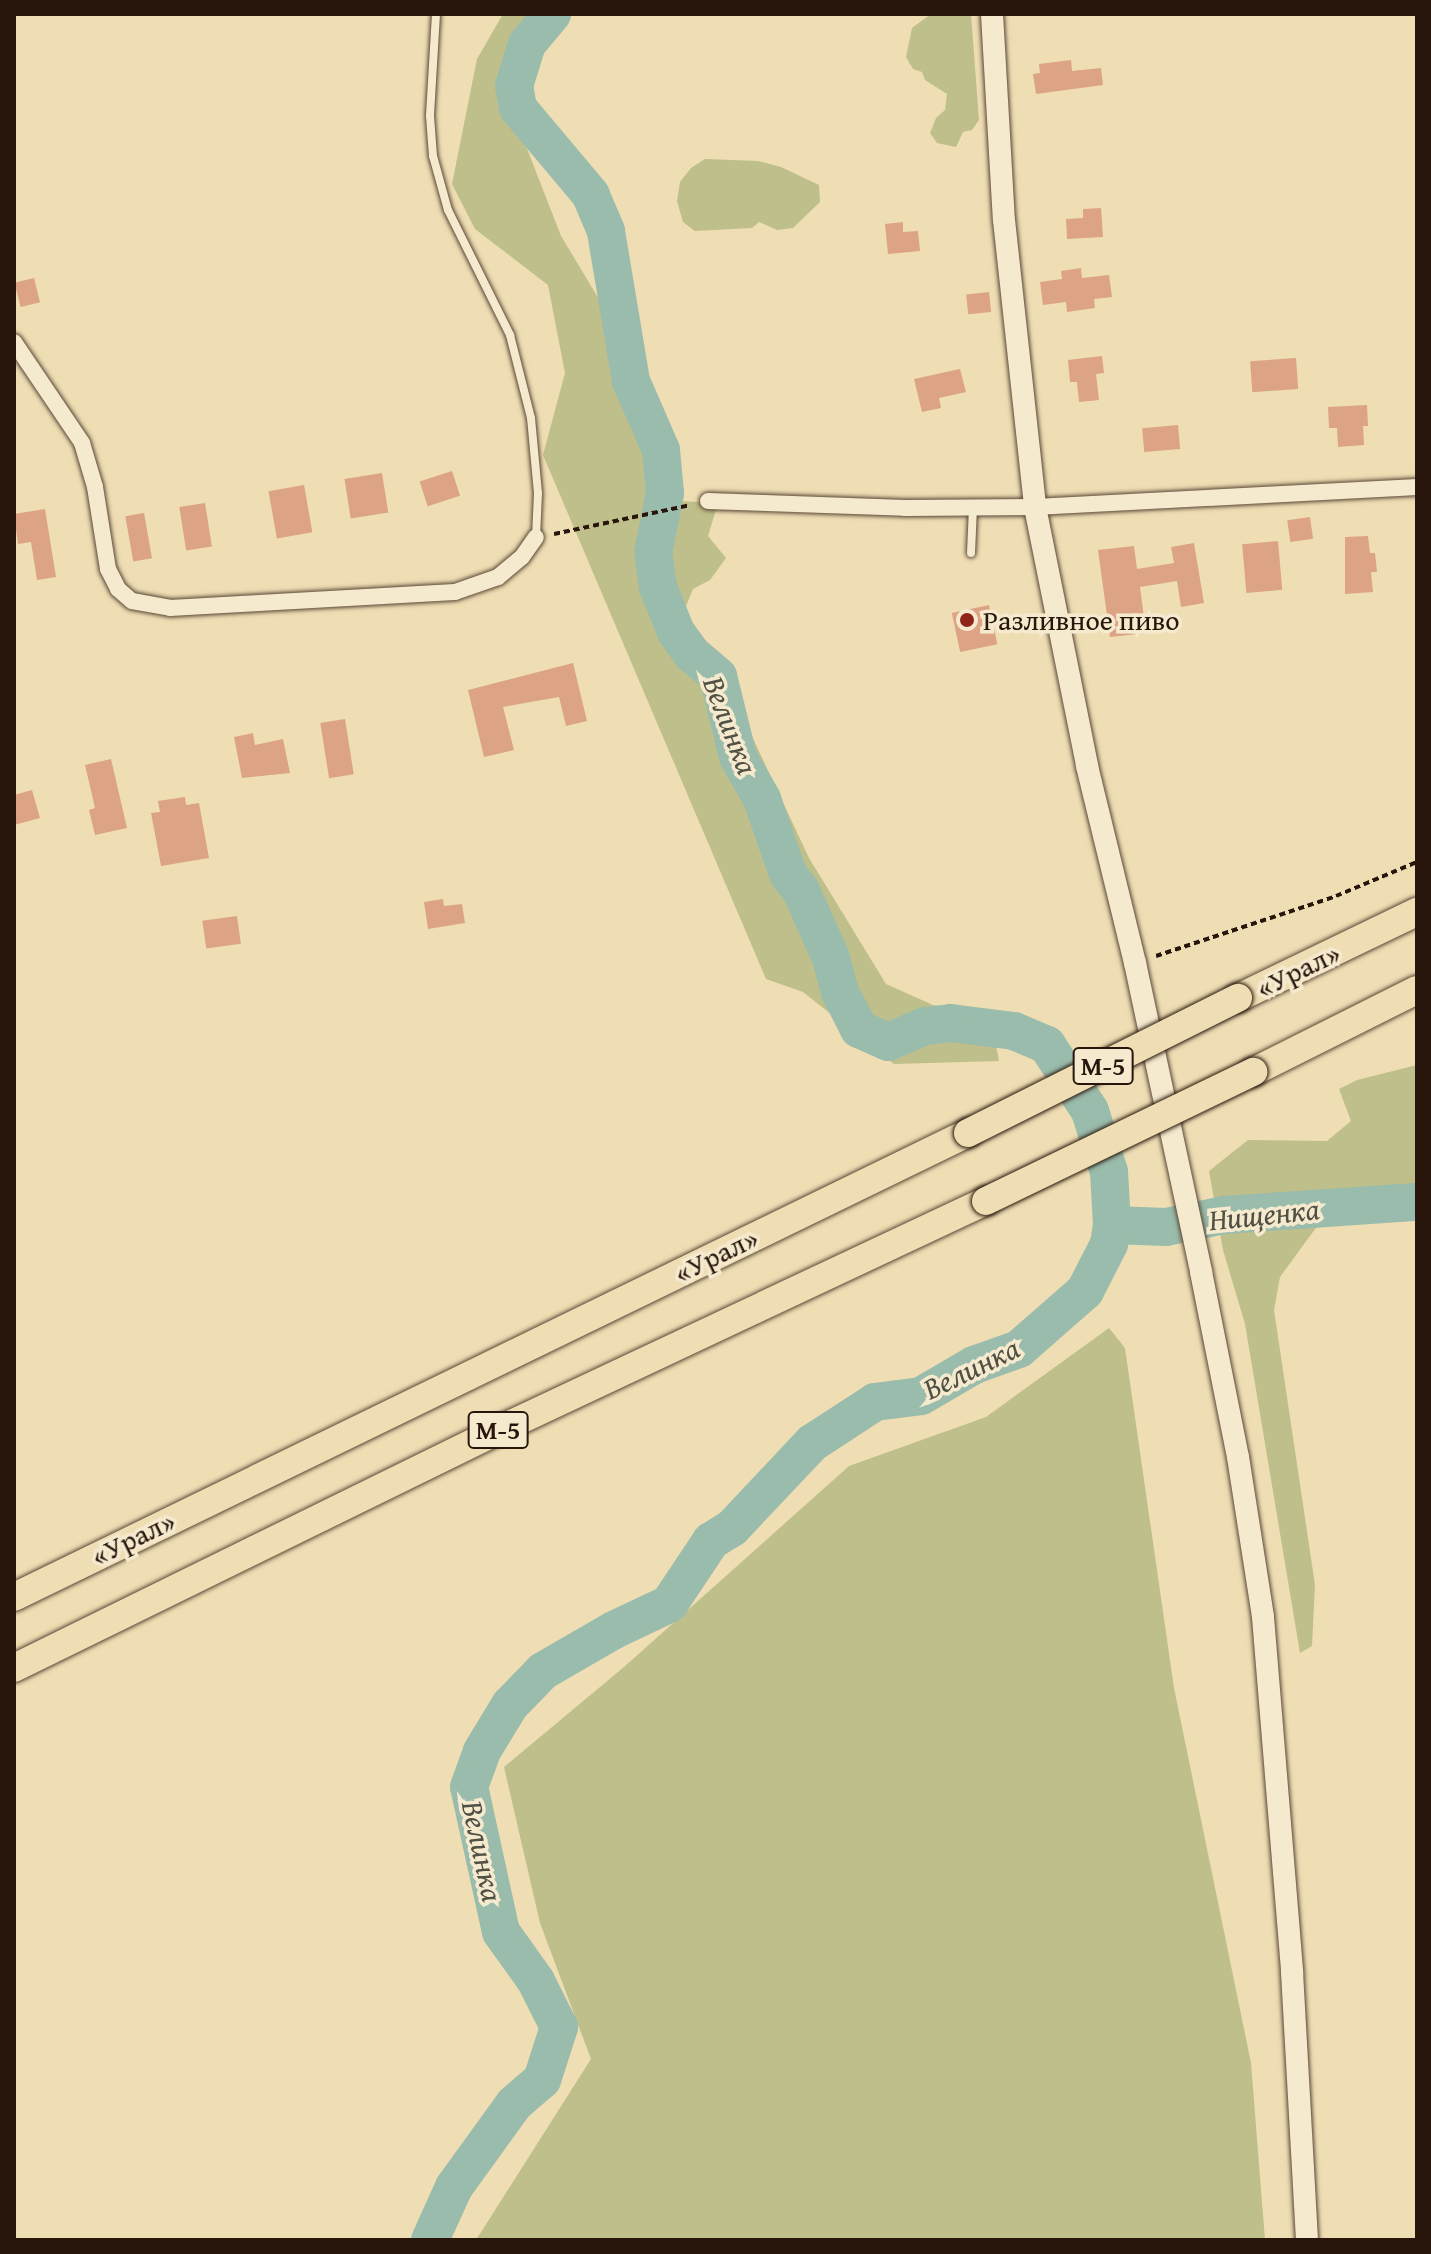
<!DOCTYPE html>
<meta charset="utf-8">
<style>
body{margin:0}
#map{position:relative;width:1431px;height:2254px;overflow:hidden;background:#efddb4;font-family:"Gentium Book Plus",serif}
div>[style]{position:absolute}
.green>*{inset:0;background:#bebf8a}
.river>*{height:38px;margin:-19px;padding:0 19px;transform-origin:19px;border-radius:19px;background:#9abcac}
.building>*{inset:0;background:#dca484;transform-origin:0 0}
.path>*{height:4px;margin-top:-2px;transform-origin:0;background:repeating-linear-gradient(90deg,#28160c 0 6px,transparent 0 10px)}
.roads{filter:drop-shadow(0 0 2px #5a4836) drop-shadow(0 0 2px #5a4836)}
.service>*{height:8px;margin:-4px;padding:0 4px;transform-origin:4px;border-radius:4px;background:#f5e9ce}
.minor>*{height:16px;margin:-8px;padding:0 8px;transform-origin:8px;border-radius:8px;background:#f5e9ce}
.tertiary>*{height:22px;margin:-11px;padding:0 11px;transform-origin:11px;border-radius:11px;background:#f5e9ce}
.trunk>*{height:28px;margin:-14px;padding:0 14px;transform-origin:14px;border-radius:14px;background:#efddb4}
.bridges{filter:drop-shadow(0 0 2px #28160c) drop-shadow(0 0 2px #28160c)}
.trunk-bridge>*{height:28px;margin:-14px;padding:0 14px;transform-origin:14px;border-radius:14px;background:#efddb4}
.dots>*{width:22px;height:22px;translate:-50% -50%;box-sizing:border-box;border:4px solid #f5e9ce;border-radius:50%}
span{translate:-50% -50%;white-space:nowrap;text-align:center;line-height:1.15;-webkit-text-stroke:7px #f5e9ce;paint-order:stroke}
.shield-label span{padding:2px 6px;background:#f5e9ce;border:2px solid;border-radius:6px;-webkit-text-stroke-width:0}
.shield-label{font-size:26px;color:#28160c;font-weight:700}
.poi-label{font-size:28px;color:#28160c}
.left{translate:0 -50%;text-align:left}
.street-label{font-size:28px;color:#28160c}
.water-label{font-size:30px;color:#505044;font-style:italic}
.frame{position:absolute;inset:0;border:16px solid #28160c;pointer-events:none}
</style>
<div id="map">
<div class="green">
<div style="clip-path:polygon(503px 14px,562px 14px,503px 87px,561px 236px,641px 369px,680px 501px,718px 503px,708px 536px,726px 558px,710px 580px,693px 589px,684px 611px,741px 713px,809px 858px,886px 984px,933px 1005px,990px 1015px,999px 1061px,894px 1064px,803px 992px,766px 979px,543px 455px,565px 373px,548px 285px,475px 229px,452px 184px,477px 59px)"></div>
<div style="clip-path:polygon(931px 14px,971px 14px,979px 120px,972px 130px,963px 132px,956px 147px,937px 143px,930px 133px,936px 118px,945px 110px,947px 94px,925px 80px,922px 72px,913px 69px,906px 57px,912px 28px)"></div>
<div style="clip-path:polygon(705px 159px,758px 161px,781px 167px,819px 185px,820px 202px,793px 228px,777px 230px,759px 222px,752px 228px,695px 231px,683px 222px,677px 201px,680px 182px,691px 168px)"></div>
<div style="clip-path:polygon(1417px 1065px,1417px 1219px,1318px 1225px,1280px 1277px,1274px 1310px,1315px 1585px,1312px 1646px,1300px 1653px,1245px 1324px,1223px 1250px,1209px 1171px,1248px 1140px,1327px 1141px,1351px 1121px,1339px 1089px,1357px 1080px)"></div>
<div style="clip-path:polygon(1109px 1328px,1125px 1348px,1174px 1688px,1251px 2063px,1265px 2240px,476px 2240px,591px 2059px,540px 1923px,504px 1767px,624px 1667px,849px 1466px,986px 1417px)"></div>
</div>
<div class="river">
<div style="left:1112px;top:1225px;width:54px;rotate:2.1deg"></div>
<div style="left:1166px;top:1227px;width:59px;rotate:-11.7deg"></div>
<div style="left:1224px;top:1215px;width:193px;rotate:-3.9deg"></div>
<div style="left:430px;top:2240px;width:58px;rotate:-65.6deg"></div>
<div style="left:454px;top:2187px;width:102px;rotate:-54.1deg"></div>
<div style="left:514px;top:2104px;width:37px;rotate:-41deg"></div>
<div style="left:542px;top:2080px;width:56px;rotate:-72.2deg"></div>
<div style="left:559px;top:2027px;width:51px;rotate:-116.6deg"></div>
<div style="left:536px;top:1981px;width:60px;rotate:-125.5deg"></div>
<div style="left:501px;top:1932px;width:148px;rotate:-102.4deg"></div>
<div style="left:469px;top:1787px;width:38px;rotate:-70deg"></div>
<div style="left:482px;top:1751px;width:54px;rotate:-58.7deg"></div>
<div style="left:510px;top:1705px;width:47px;rotate:-45.9deg"></div>
<div style="left:543px;top:1671px;width:82px;rotate:-30deg"></div>
<div style="left:614px;top:1630px;width:61px;rotate:-25.3deg"></div>
<div style="left:669px;top:1604px;width:76px;rotate:-56.3deg"></div>
<div style="left:711px;top:1541px;width:25px;rotate:-32deg"></div>
<div style="left:732px;top:1528px;width:117px;rotate:-46.7deg"></div>
<div style="left:812px;top:1443px;width:75px;rotate:-33.1deg"></div>
<div style="left:875px;top:1402px;width:46px;rotate:-7.4deg"></div>
<div style="left:921px;top:1396px;width:61px;rotate:-30.3deg"></div>
<div style="left:974px;top:1365px;width:48px;rotate:-19.6deg"></div>
<div style="left:1019px;top:1349px;width:88px;rotate:-41.3deg"></div>
<div style="left:1085px;top:1291px;width:53px;rotate:-62.9deg"></div>
<div style="left:1109px;top:1244px;width:19px;rotate:-81deg"></div>
<div style="left:1112px;top:1225px;width:53px;rotate:-93.2deg"></div>
<div style="left:1109px;top:1172px;width:64px;rotate:-107.3deg"></div>
<div style="left:1090px;top:1111px;width:79px;rotate:-123.1deg"></div>
<div style="left:1047px;top:1045px;width:36px;rotate:-157deg"></div>
<div style="left:1014px;top:1031px;width:64px;rotate:-172.8deg"></div>
<div style="left:951px;top:1023px;width:26px;rotate:173deg"></div>
<div style="left:925px;top:1026px;width:40px;rotate:156.6deg"></div>
<div style="left:888px;top:1042px;width:32px;rotate:-156deg"></div>
<div style="left:859px;top:1029px;width:42px;rotate:-117.2deg"></div>
<div style="left:840px;top:992px;width:35px;rotate:-105deg"></div>
<div style="left:831px;top:958px;width:73px;rotate:-114.1deg"></div>
<div style="left:801px;top:891px;width:21px;rotate:-127deg"></div>
<div style="left:788px;top:874px;width:79px;rotate:-109.1deg"></div>
<div style="left:762px;top:799px;width:48px;rotate:-119.7deg"></div>
<div style="left:738px;top:757px;width:83px;rotate:-103.9deg"></div>
<div style="left:718px;top:676px;width:34px;rotate:-140deg"></div>
<div style="left:692px;top:654px;width:27px;rotate:-126deg"></div>
<div style="left:676px;top:632px;width:48px;rotate:-111.8deg"></div>
<div style="left:658px;top:587px;width:34px;rotate:-98deg"></div>
<div style="left:653px;top:553px;width:61px;rotate:-78.7deg"></div>
<div style="left:665px;top:493px;width:43px;rotate:-95.3deg"></div>
<div style="left:661px;top:450px;width:75px;rotate:-113.5deg"></div>
<div style="left:631px;top:381px;width:152px;rotate:-99.5deg"></div>
<div style="left:606px;top:231px;width:39px;rotate:-113deg"></div>
<div style="left:591px;top:195px;width:114px;rotate:-130deg"></div>
<div style="left:518px;top:108px;width:22px;rotate:-100deg"></div>
<div style="left:514px;top:86px;width:44px;rotate:-72.8deg"></div>
<div style="left:527px;top:44px;width:39px;rotate:-50deg"></div>
</div>
<div class="building">
<div style="clip-path:polygon(1071px 60px,1072px 71px,1101px 68px,1103px 85px,1036px 94px,1033px 74px,1040px 73px,1039px 64px)"></div>
<div style="clip-path:polygon(1101px 208px,1103px 237px,1067px 239px,1066px 219px,1083px 218px,1083px 209px)"></div>
<div style="clip-path:polygon(903px 222px,903px 232px,918px 231px,920px 251px,888px 254px,885px 224px)"></div>
<div style="clip-path:polygon(1081px 268px,1082px 278px,1109px 275px,1112px 297px,1094px 299px,1095px 308px,1067px 312px,1066px 302px,1043px 305px,1040px 282px,1062px 279px,1061px 271px)"></div>
<div style="left:34px;top:278px;width:25px;height:20px;rotate:76deg"></div>
<div style="left:989px;top:292px;width:20px;height:23px;rotate:84deg"></div>
<div style="clip-path:polygon(1102px 356px,1104px 373px,1096px 374px,1099px 400px,1079px 402px,1077px 382px,1070px 382px,1068px 360px)"></div>
<div style="left:1296px;top:358px;width:31px;height:46px;rotate:86deg"></div>
<div style="clip-path:polygon(960px 369px,966px 392px,939px 398px,941px 408px,922px 412px,914px 379px)"></div>
<div style="clip-path:polygon(1367px 405px,1368px 426px,1363px 426px,1364px 445px,1338px 447px,1337px 428px,1329px 428px,1328px 407px)"></div>
<div style="left:1178px;top:425px;width:24px;height:36px;rotate:85deg"></div>
<div style="left:452px;top:471px;width:26px;height:34px;rotate:72deg"></div>
<div style="left:382px;top:473px;width:40px;height:38px;rotate:81deg"></div>
<div style="left:304px;top:485px;width:48px;height:36px;rotate:80deg"></div>
<div style="left:205px;top:503px;width:44px;height:26px;rotate:81deg"></div>
<div style="clip-path:polygon(45px 509px,56px 577px,37px 580px,31px 542px,18px 544px,14px 514px)"></div>
<div style="left:144px;top:513px;width:46px;height:19px;rotate:80deg"></div>
<div style="left:1310px;top:517px;width:22px;height:23px;rotate:82deg"></div>
<div style="clip-path:polygon(1368px 536px,1370px 553px,1375px 553px,1377px 572px,1371px 572px,1373px 592px,1345px 594px,1345px 537px)"></div>
<div style="left:1278px;top:541px;width:49px;height:36px;rotate:85deg"></div>
<div style="clip-path:polygon(1194px 543px,1204px 603px,1181px 607px,1177px 581px,1140px 587px,1146px 633px,1110px 637px,1098px 550px,1134px 546px,1137px 569px,1174px 563px,1171px 547px)"></div>
<div style="left:989px;top:605px;width:40px;height:38px;rotate:78deg"></div>
<div style="clip-path:polygon(573px 663px,587px 721px,566px 726px,559px 697px,503px 707px,514px 750px,484px 757px,468px 690px)"></div>
<div style="left:345px;top:719px;width:56px;height:25px;rotate:81deg"></div>
<div style="clip-path:polygon(253px 733px,255px 745px,283px 739px,290px 773px,242px 778px,234px 737px)"></div>
<div style="clip-path:polygon(111px 759px,127px 828px,95px 835px,89px 810px,95px 808px,85px 765px)"></div>
<div style="clip-path:polygon(32px 790px,40px 818px,14px 825px,14px 795px)"></div>
<div style="clip-path:polygon(185px 797px,186px 805px,199px 803px,209px 858px,161px 866px,151px 813px,160px 812px,158px 801px)"></div>
<div style="clip-path:polygon(443px 899px,444px 906px,462px 904px,465px 923px,428px 929px,424px 902px)"></div>
<div style="left:237px;top:916px;width:28px;height:35px;rotate:82deg"></div>
</div>
<div class="path">
<div style="left:554px;top:534px;width:139px;rotate:-12deg"></div>
<div style="left:1156px;top:956px;width:190px;rotate:-18.4deg"></div>
<div style="left:1336px;top:896px;width:88px;rotate:-22.8deg"></div>
</div>
<div class="roads">
<div class="service">
<div style="left:436px;top:14px;width:102px;rotate:93.4deg"></div>
<div style="left:430px;top:116px;width:40px;rotate:85.7deg"></div>
<div style="left:433px;top:156px;width:56px;rotate:74.5deg"></div>
<div style="left:448px;top:210px;width:140px;rotate:63.6deg"></div>
<div style="left:510px;top:335px;width:86px;rotate:75.8deg"></div>
<div style="left:531px;top:418px;width:75px;rotate:84.7deg"></div>
<div style="left:538px;top:493px;width:44px;rotate:92.6deg"></div>
<div style="left:971px;top:553px;width:45px;rotate:-87.5deg"></div>
</div>
<div class="minor">
<div style="left:14px;top:342px;width:122px;rotate:56deg"></div>
<div style="left:82px;top:443px;width:46px;rotate:73.5deg"></div>
<div style="left:95px;top:487px;width:83px;rotate:81deg"></div>
<div style="left:108px;top:569px;width:22px;rotate:63deg"></div>
<div style="left:118px;top:589px;width:18px;rotate:41deg"></div>
<div style="left:132px;top:601px;width:39px;rotate:10deg"></div>
<div style="left:170px;top:608px;width:285px;rotate:-3.2deg"></div>
<div style="left:455px;top:592px;width:46px;rotate:-19.2deg"></div>
<div style="left:498px;top:577px;width:31px;rotate:-40deg"></div>
<div style="left:522px;top:557px;width:24px;rotate:-55deg"></div>
<div style="left:708px;top:501px;width:197px;rotate:2deg"></div>
<div style="left:905px;top:508px;width:130px;rotate:-0.4deg"></div>
<div style="left:1035px;top:507px;width:383px;rotate:-3deg"></div>
</div>
<div class="tertiary">
<div style="left:992px;top:14px;width:206px;rotate:86.7deg"></div>
<div style="left:1004px;top:220px;width:289px;rotate:83.8deg"></div>
<div style="left:1035px;top:507px;width:264px;rotate:78.6deg"></div>
<div style="left:1087px;top:766px;width:203px;rotate:76.3deg"></div>
<div style="left:1135px;top:963px;width:316px;rotate:77.9deg"></div>
<div style="left:1201px;top:1272px;width:189px;rotate:78.7deg"></div>
<div style="left:1238px;top:1457px;width:162px;rotate:81.1deg"></div>
<div style="left:1263px;top:1617px;width:356px;rotate:85.3deg"></div>
<div style="left:1292px;top:1972px;width:268px;rotate:86.8deg"></div>
</div>
<div class="trunk">
<div style="left:1238px;top:998px;width:199px;rotate:-25.7deg"></div>
<div style="left:1253px;top:1072px;width:183px;rotate:-26.6deg"></div>
<div style="left:14px;top:1597px;width:1061px;rotate:-25.94deg"></div>
<div style="left:14px;top:1668px;width:547px;rotate:-26.14deg"></div>
<div style="left:505px;top:1427px;width:531px;rotate:-25.17deg"></div>
</div>
</div>
<div class="bridges">
<div class="trunk-bridge">
<div style="left:968px;top:1133px;width:302px;rotate:-26.6deg"></div>
<div style="left:986px;top:1201px;width:297px;rotate:-25.8deg"></div>
</div>
</div>
<div class="dots">
<div style="left:967px;top:620px;background:#8f2418"></div>
</div>
<div class="shield-label">
<span style="left:1103px;top:1066px">М-5</span>
<span style="left:498px;top:1430px">М-5</span>
</div>
<div class="poi-label">
<span class="left" style="left:983px;top:620px">Разливное пиво</span>
</div>
<div class="street-label">
<span style="left:1298px;top:970px;rotate:-26deg">«Урал»</span>
<span style="left:716px;top:1255px;rotate:-26deg">«Урал»</span>
<span style="left:133px;top:1538px;rotate:-26deg">«Урал»</span>
</div>
<div class="water-label">
<span style="left:731px;top:725px;rotate:69deg">Велинка</span>
<span style="left:1264px;top:1214px;rotate:-6deg">Нищенка</span>
<span style="left:971px;top:1368px;rotate:-26deg">Велинка</span>
<span style="left:483px;top:1851px;rotate:78deg">Велинка</span>
</div>
<div class="frame"></div>
</div>
